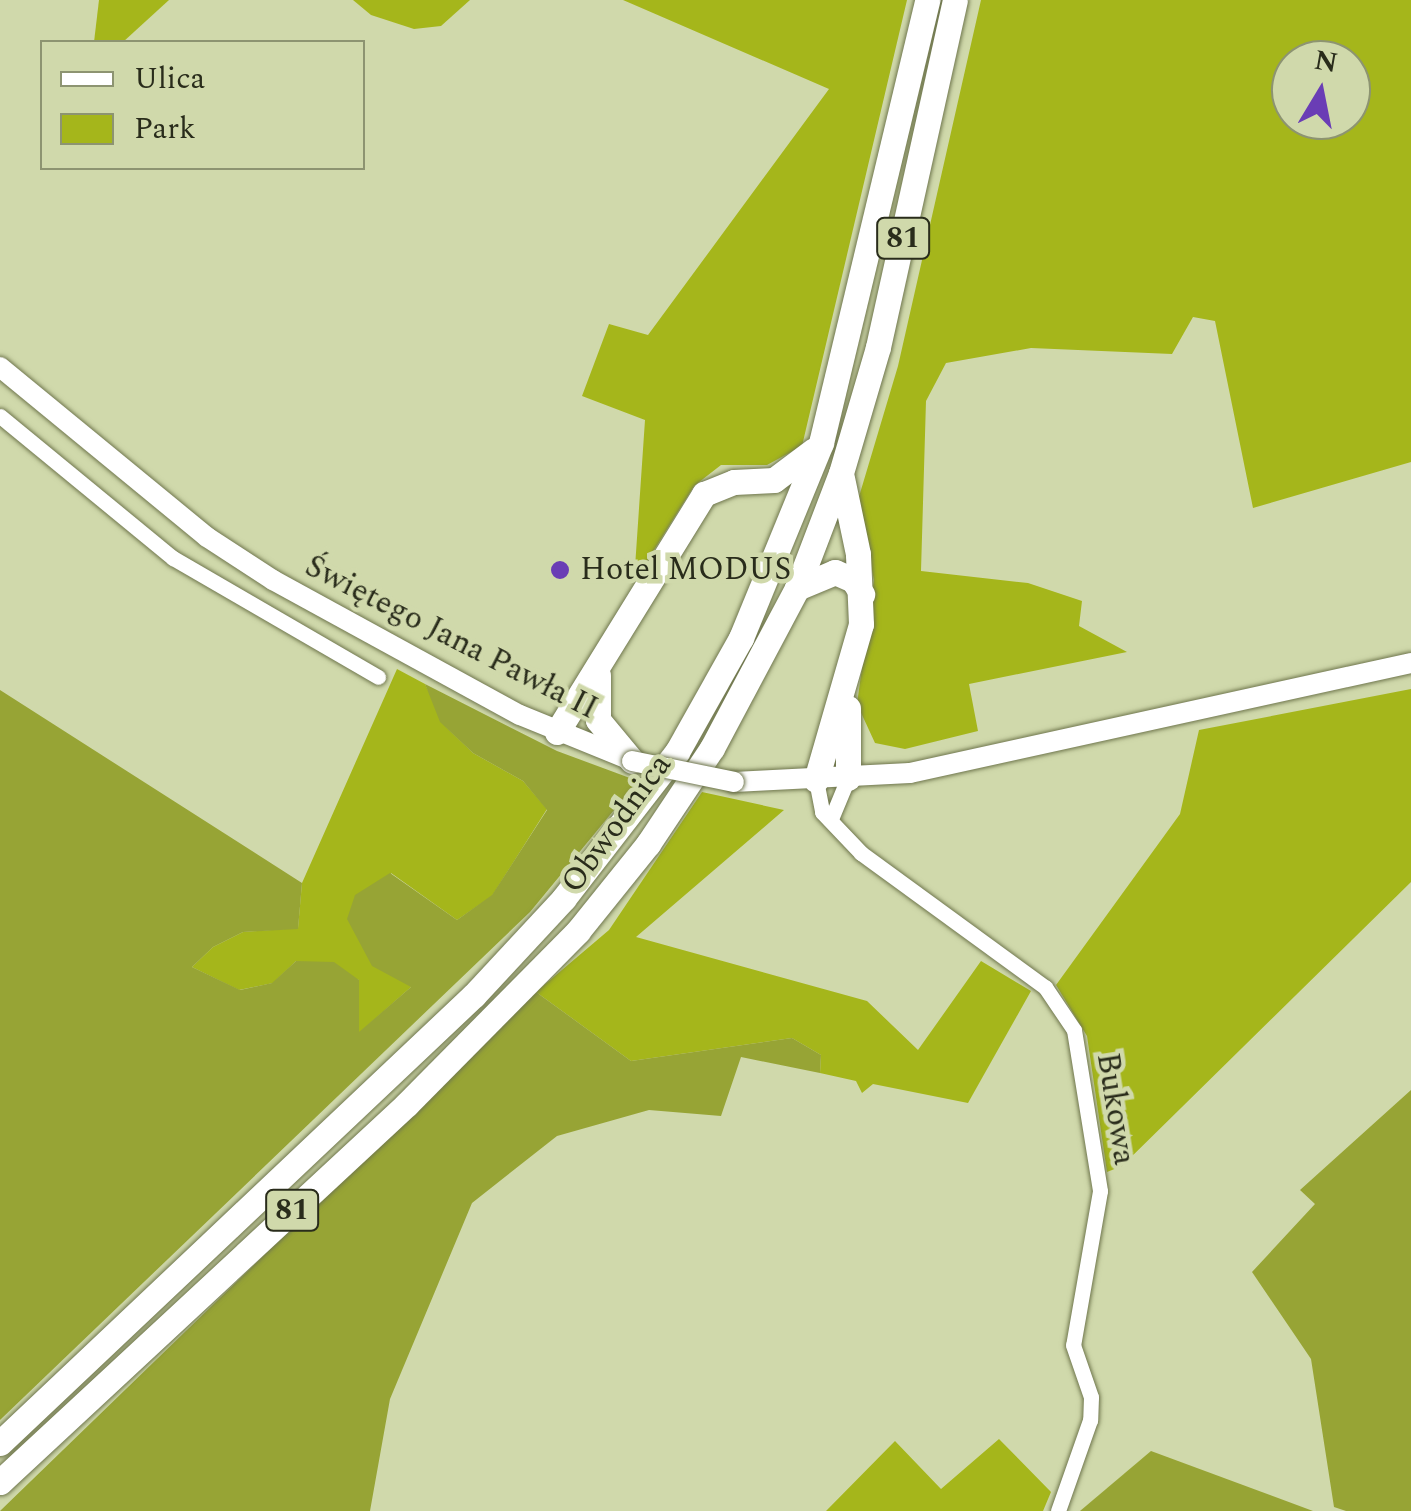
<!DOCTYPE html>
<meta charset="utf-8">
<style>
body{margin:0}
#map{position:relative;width:1411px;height:1511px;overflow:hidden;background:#d0d9ab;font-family:Spectral,serif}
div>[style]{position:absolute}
.green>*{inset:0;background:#a5b61b}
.forest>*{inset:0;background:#97a435}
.roads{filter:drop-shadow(0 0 2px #6f764d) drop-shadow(0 0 2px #6f764d)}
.minor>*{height:15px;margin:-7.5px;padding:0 7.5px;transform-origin:7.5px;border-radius:7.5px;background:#fff}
.tertiary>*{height:20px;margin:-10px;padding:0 10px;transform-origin:10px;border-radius:10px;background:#fff}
.primary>*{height:25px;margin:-12.5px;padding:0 12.5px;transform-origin:12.5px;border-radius:12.5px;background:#fff}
.bridges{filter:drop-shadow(0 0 2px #6f764d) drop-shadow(0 0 2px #6f764d)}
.tertiary-bridge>*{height:20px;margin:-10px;padding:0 10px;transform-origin:10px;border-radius:10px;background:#fff}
.dots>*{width:28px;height:28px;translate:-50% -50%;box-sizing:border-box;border:5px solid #d0d9ab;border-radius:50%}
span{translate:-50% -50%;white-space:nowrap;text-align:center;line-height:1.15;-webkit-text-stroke:9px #d0d9ab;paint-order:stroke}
.shield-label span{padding:2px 8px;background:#d0d9ab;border:2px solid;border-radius:8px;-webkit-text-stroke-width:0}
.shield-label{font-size:30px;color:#292c1b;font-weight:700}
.poi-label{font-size:32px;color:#292c1b}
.left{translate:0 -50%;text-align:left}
.street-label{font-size:32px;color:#292c1b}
.legend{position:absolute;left:40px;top:40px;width:325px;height:130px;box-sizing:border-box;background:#d0d9ab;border:2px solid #8d9471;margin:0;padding:12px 18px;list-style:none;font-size:30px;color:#292c1b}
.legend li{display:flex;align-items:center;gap:20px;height:50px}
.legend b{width:50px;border:2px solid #8d9471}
.north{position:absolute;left:1271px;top:40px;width:100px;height:100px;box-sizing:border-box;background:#d0d9ab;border:2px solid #8d9471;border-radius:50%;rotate:10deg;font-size:28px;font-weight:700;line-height:40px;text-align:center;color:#292c1b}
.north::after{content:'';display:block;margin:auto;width:35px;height:45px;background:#6a3db5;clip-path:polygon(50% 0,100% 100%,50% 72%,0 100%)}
</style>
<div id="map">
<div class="green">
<div style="clip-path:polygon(99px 0,169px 0,123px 42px,94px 42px)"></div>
<div style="clip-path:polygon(353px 0,470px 0,441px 26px,414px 29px,371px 15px)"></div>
<div style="clip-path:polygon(623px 0,907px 0,802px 446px,767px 465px,721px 465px,694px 486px,634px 582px,645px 420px,582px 396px,609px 324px,648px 335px,829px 89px)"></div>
<div style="clip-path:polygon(evenodd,981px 0,1411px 0,1411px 462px,1253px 508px,1215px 321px,1193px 317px,1172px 354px,1031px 348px,946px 363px,926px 401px,921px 571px,1028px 583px,1082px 601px,1079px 626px,1127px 652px,969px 684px,978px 731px,905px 749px,875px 743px,857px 704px,874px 580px,858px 500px,898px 366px,981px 0,1291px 60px,1351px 60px,1351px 120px,1291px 120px,1291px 60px)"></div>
<div style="clip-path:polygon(397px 669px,425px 684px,446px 727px,473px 753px,523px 781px,547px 809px,492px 896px,457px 920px,391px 873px,411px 987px,359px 1033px,359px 980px,296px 961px,273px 983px,239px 990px,192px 967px,213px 947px,243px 932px,298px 928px,302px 883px)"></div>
<div style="clip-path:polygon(1411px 689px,1411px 882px,1122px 1166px,1107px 1172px,1087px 1036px,1056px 985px,1180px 814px,1199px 730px)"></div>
<div style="clip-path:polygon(702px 792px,784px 810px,636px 937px,867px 1001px,918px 1050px,981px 961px,1031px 991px,968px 1103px,873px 1084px,862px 1093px,856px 1081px,820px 1073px,821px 1055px,792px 1038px,631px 1061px,536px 992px,609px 930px)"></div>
<div style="clip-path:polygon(999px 1439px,1051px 1492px,1043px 1511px,826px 1511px,895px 1441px,941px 1489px)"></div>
</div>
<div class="forest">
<div style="clip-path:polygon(425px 684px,557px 751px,638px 781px,530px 912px,0 1420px,0 690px,302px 883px,298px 929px,243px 932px,213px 947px,192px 967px,240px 990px,272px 983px,296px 961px,334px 962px,359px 980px,359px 1032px,411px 987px,372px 966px,347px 919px,355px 895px,390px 873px,457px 920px,492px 895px,547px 810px,523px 781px,473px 753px,440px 722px)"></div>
<div style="clip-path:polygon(536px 992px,631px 1061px,792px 1038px,821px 1055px,820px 1073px,741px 1057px,721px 1116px,649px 1110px,557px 1136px,472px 1203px,390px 1399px,370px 1511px,0 1511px)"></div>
<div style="clip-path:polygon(1411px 1090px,1411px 1511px,1346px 1511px,1334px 1507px,1311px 1359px,1252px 1272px,1315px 1204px,1300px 1190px)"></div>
<div style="clip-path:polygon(1151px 1451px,1313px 1511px,1080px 1511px)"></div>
</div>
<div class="roads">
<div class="minor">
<div style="left:0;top:416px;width:224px;rotate:39.4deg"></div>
<div style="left:173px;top:558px;width:237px;rotate:30.1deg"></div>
<div style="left:816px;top:780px;width:33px;rotate:79deg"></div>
<div style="left:822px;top:812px;width:57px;rotate:46.4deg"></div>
<div style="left:861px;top:853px;width:228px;rotate:36.1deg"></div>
<div style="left:1045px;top:987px;width:52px;rotate:56deg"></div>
<div style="left:1074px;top:1030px;width:163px;rotate:80.8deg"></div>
<div style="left:1100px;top:1191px;width:156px;rotate:99.9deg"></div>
<div style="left:1073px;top:1345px;width:55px;rotate:70.9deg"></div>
<div style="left:1091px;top:1397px;width:23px;rotate:92deg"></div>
<div style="left:1090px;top:1420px;width:96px;rotate:109.4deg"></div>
<div style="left:831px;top:819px;width:44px;rotate:-67.5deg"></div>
</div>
<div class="tertiary">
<div style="left:0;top:367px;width:268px;rotate:39.4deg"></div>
<div style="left:207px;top:537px;width:79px;rotate:33.1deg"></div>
<div style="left:273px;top:580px;width:281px;rotate:28.7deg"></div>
<div style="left:520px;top:715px;width:120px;rotate:22.1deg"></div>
<div style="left:734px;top:782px;width:176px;rotate:-2.9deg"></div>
<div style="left:910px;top:773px;width:513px;rotate:-12.38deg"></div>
</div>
<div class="primary">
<div style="left:797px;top:588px;width:41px;rotate:-22.8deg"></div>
<div style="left:835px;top:572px;width:20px;rotate:24deg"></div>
<div style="left:853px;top:580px;width:17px;rotate:57deg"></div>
<div style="left:598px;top:675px;width:45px;rotate:90deg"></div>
<div style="left:598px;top:720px;width:53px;rotate:50.3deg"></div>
<div style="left:848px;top:708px;width:70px;rotate:90deg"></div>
<div style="left:557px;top:732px;width:280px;rotate:-58.3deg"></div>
<div style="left:704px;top:494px;width:32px;rotate:-22deg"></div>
<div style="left:734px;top:482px;width:40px;rotate:-2.9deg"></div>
<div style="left:774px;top:480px;width:50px;rotate:-36.9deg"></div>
<div style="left:816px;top:780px;width:162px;rotate:-73.9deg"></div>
<div style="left:861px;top:624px;width:70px;rotate:-92.5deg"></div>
<div style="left:858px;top:554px;width:78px;rotate:-101.9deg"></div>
<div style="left:0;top:1443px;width:652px;rotate:-43.38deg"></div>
<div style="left:474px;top:995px;width:132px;rotate:-47.1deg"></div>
<div style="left:564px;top:898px;width:185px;rotate:-52.3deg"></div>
<div style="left:677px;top:752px;width:131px;rotate:-60.7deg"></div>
<div style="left:741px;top:638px;width:211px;rotate:-67.7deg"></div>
<div style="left:821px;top:443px;width:456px;rotate:-76.5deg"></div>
<div style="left:0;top:1482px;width:555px;rotate:-42.88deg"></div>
<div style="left:407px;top:1104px;width:243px;rotate:-45.3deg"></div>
<div style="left:578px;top:931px;width:112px;rotate:-51.2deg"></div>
<div style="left:648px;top:844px;width:115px;rotate:-56.3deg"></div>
<div style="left:712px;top:748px;width:181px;rotate:-62deg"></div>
<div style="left:797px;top:588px;width:123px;rotate:-69.1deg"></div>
<div style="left:841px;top:473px;width:131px;rotate:-73.6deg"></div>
<div style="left:878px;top:347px;width:355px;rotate:-77.5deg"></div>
</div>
</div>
<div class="bridges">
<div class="tertiary-bridge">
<div style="left:632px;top:761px;width:104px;rotate:11.6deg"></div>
</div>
</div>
<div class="dots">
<div style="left:560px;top:570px;background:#6a3db5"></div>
</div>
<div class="shield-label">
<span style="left:903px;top:238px">81</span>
<span style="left:292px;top:1210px">81</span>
</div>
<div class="poi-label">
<span class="left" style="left:580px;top:570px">Hotel MODUS</span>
</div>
<div class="street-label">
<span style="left:451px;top:638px;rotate:27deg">Świętego Jana Pawła II</span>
<span style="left:617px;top:824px;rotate:-54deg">Obwodnica</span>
<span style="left:1115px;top:1109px;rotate:81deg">Bukowa</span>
</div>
<ul class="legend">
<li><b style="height:12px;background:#fff"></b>Ulica</li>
<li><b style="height:28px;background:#a5b61b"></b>Park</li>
</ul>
<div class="north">N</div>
</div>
